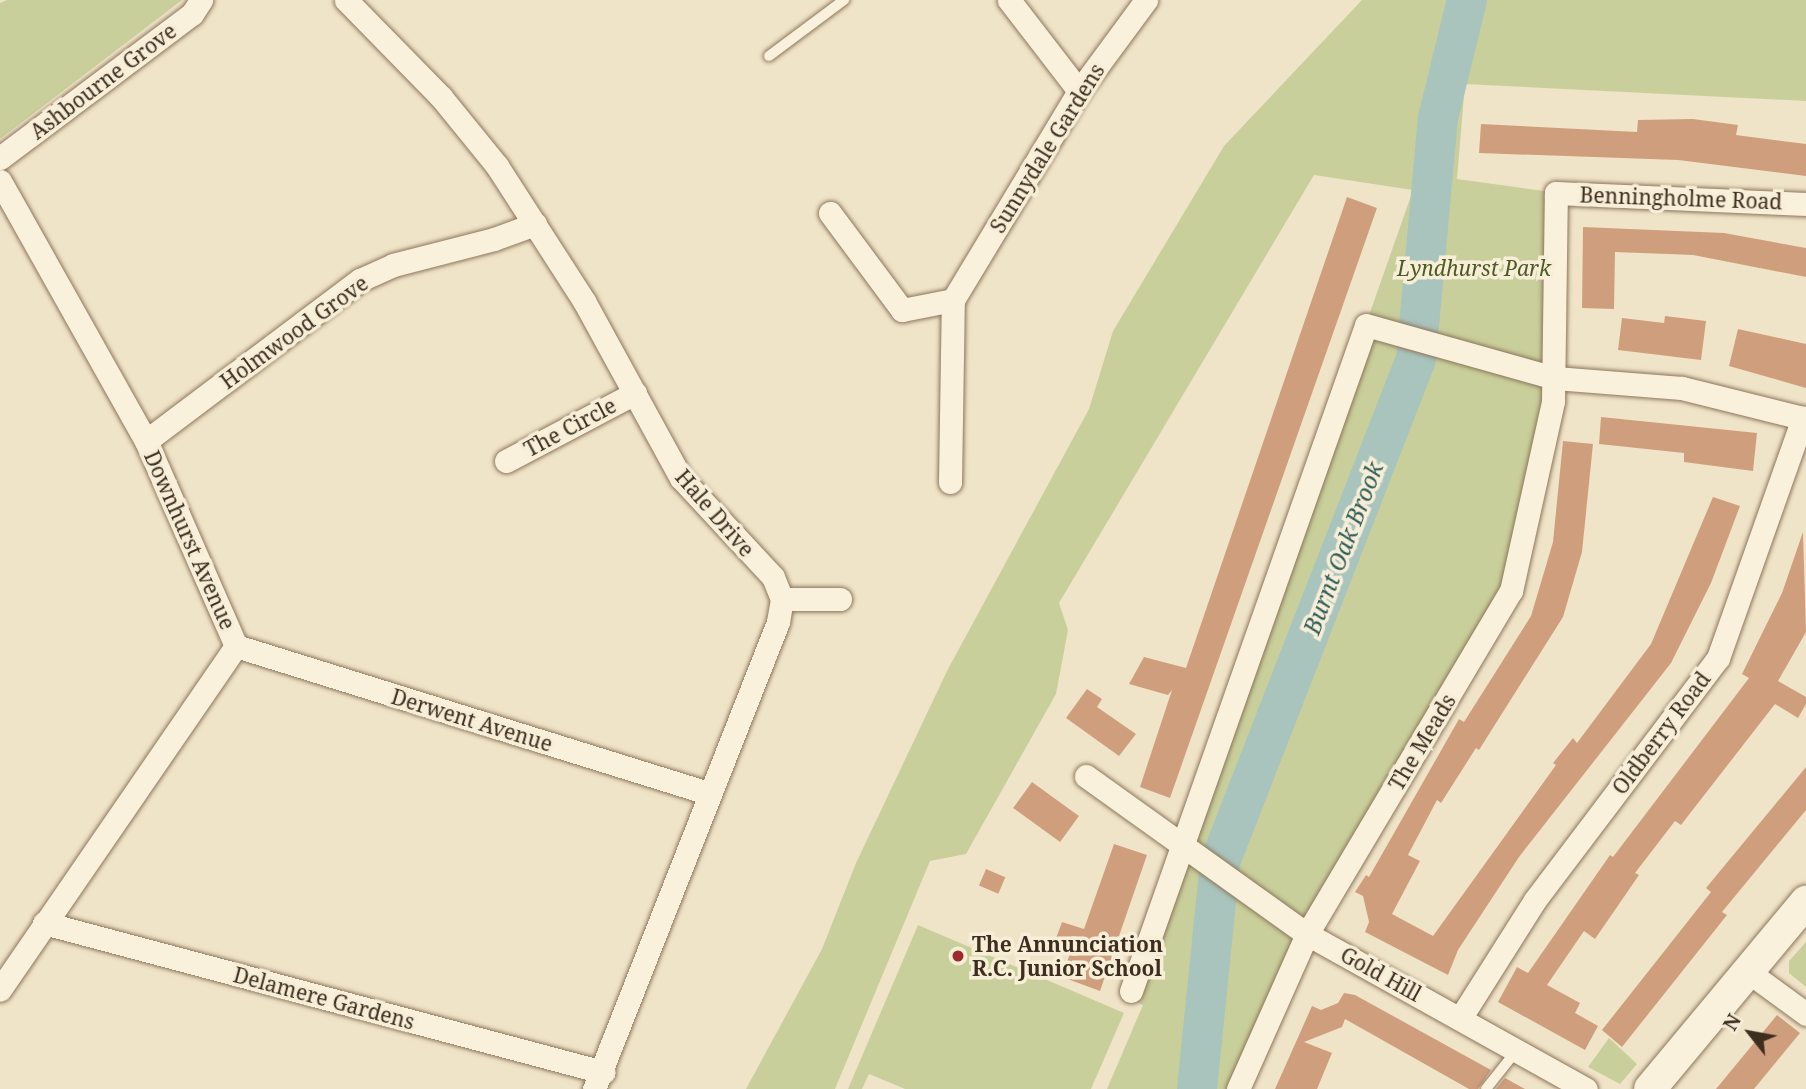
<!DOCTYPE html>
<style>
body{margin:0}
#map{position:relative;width:1806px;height:1089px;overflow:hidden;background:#f0e4c8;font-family:"Noto Serif",serif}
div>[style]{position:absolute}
.green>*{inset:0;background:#c9cf9b}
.river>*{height:40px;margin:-20px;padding:0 20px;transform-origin:20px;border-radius:20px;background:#a9c4bc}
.building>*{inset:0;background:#cf9f7d;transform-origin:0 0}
.roads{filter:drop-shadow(0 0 2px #8d765c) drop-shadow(0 0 2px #8d765c)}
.lane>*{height:10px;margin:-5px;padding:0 5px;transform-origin:5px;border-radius:5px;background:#faf1dc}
.street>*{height:23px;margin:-11.5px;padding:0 11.5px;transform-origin:11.5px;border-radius:11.5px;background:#faf1dc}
.secondary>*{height:32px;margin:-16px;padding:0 16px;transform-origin:16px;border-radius:16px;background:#faf1dc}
.dots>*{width:19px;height:19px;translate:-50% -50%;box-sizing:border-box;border:4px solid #f7eed8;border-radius:50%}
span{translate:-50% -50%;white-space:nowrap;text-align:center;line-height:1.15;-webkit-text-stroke:7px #f7eed8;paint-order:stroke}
.street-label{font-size:21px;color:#3d2e20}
.park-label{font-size:21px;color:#4d5a26;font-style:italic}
.poi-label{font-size:21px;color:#3d2e20;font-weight:700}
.left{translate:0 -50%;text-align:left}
.water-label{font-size:23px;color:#2f5d5a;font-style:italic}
.north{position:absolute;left:1715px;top:998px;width:70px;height:70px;-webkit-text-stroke:5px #f7eed8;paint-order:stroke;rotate:301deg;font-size:19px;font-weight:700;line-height:28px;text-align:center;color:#3d2e20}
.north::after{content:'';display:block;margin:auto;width:24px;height:32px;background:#3d2e20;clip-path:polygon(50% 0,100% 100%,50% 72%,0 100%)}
</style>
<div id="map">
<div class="green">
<div style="clip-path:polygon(7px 0,182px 0,0 139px,0 3px)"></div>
<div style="clip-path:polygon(1362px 0,1806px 0,1806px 101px,1465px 84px,1457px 179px,1559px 193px,1555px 378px,1511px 591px,1307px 934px,1238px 1089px,1107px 1089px,1143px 1005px,1129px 999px,1413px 190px,1314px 175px,1059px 603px,1068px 630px,1056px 694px,966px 854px,930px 861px,835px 1089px,746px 1089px,822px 949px,856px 863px,948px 669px,1089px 409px,1113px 331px,1224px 146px)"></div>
<div style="clip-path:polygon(918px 925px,1124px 1013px,1091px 1089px,905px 1089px,869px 1074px,862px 1089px,848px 1089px)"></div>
<div style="clip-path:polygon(1806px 942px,1806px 987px,1789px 973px,1789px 961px)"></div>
<div style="clip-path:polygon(1609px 1038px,1637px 1064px,1620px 1084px,1588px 1067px)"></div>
</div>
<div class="river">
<div style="left:1197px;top:1089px;width:228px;rotate:-84.2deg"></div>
<div style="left:1220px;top:862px;width:540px;rotate:-68.71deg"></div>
<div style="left:1416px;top:359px;width:242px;rotate:-84.8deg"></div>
<div style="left:1438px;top:118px;width:122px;rotate:-76.2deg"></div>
</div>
<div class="building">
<div style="clip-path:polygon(1693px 119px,1738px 125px,1736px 135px,1806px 144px,1806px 176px,1678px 160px,1479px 153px,1481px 124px,1637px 132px,1638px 120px)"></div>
<div style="clip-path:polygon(1347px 197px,1377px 208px,1170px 798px,1140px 787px,1172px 690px,1168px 695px,1129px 684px,1144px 657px,1186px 668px)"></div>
<div style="clip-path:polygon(1583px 227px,1724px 233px,1806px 248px,1806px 277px,1693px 255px,1615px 252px,1614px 309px,1582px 308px)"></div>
<div style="clip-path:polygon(1665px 316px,1706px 321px,1701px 360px,1618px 350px,1622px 318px,1664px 323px)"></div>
<div style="clip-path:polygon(1738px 329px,1806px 344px,1806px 388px,1729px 366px)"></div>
<div style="clip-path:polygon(1601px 417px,1757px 433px,1753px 471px,1684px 462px,1684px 453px,1599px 444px)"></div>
<div style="clip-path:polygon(1563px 441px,1593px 444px,1582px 552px,1563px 617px,1479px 750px,1476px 748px,1441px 803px,1437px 800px,1408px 855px,1420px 861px,1392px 914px,1433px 936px,1556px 765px,1553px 763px,1573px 738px,1577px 743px,1651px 644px,1713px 497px,1740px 506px,1711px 583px,1671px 663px,1519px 857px,1458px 950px,1448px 975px,1365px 932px,1369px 922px,1363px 896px,1355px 892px,1366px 875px,1369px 877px,1459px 719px,1464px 722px,1531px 616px,1553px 542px)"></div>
<div style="clip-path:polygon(1803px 532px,1806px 632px,1778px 681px,1806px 697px,1806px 704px,1798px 718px,1775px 704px,1681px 825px,1675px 821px,1635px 873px,1639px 875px,1595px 939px,1584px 931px,1547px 985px,1580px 1003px,1575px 1013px,1598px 1026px,1585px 1050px,1498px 1002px,1517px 967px,1528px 973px,1610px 855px,1613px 857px,1749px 678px,1742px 674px,1782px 593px)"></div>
<div style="clip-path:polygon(1087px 689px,1102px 699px,1097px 707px,1136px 734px,1119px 756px,1066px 718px)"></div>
<div style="clip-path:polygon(1806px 767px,1806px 810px,1722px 912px,1727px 915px,1622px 1047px,1602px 1030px,1711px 892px,1706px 888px)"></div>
<div style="left:1032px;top:782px;width:58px;height:32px;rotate:36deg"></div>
<div style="clip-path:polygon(1114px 844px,1147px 855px,1100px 991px,1062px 977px,1072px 947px,1055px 941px,1062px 922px,1084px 929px)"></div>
<div style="left:986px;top:869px;width:21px;height:18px;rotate:23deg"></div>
<div style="clip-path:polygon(1344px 993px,1355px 995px,1491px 1070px,1478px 1089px,1469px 1089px,1345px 1019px,1342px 1027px,1304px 1042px,1332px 1053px,1317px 1089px,1275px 1089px,1312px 1006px,1321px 1010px,1338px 1003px)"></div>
<div style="clip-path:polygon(1777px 1015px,1800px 1033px,1754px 1089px,1716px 1089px)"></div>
<div style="clip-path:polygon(1505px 1078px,1525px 1089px,1496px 1089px)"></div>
</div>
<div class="roads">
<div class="lane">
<div style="left:769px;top:56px;width:94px;rotate:-36.7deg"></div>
<div style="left:1486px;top:1089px;width:50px;rotate:-51.5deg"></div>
</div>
<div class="street">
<div style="left:346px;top:0;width:136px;rotate:45.6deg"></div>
<div style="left:441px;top:97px;width:89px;rotate:50.9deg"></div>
<div style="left:497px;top:166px;width:161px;rotate:57.2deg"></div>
<div style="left:584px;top:301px;width:202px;rotate:61.3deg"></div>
<div style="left:681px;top:478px;width:135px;rotate:47.1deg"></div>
<div style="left:773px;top:577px;width:24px;rotate:68deg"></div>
<div style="left:782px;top:599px;width:23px;rotate:100deg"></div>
<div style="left:778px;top:622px;width:502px;rotate:111.5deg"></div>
<div style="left:1009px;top:0;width:115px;rotate:52.4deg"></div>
<div style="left:0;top:158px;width:240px;rotate:-36.9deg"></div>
<div style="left:192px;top:14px;width:17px;rotate:-57deg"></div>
<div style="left:0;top:181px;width:298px;rotate:60.7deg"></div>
<div style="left:146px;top:441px;width:224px;rotate:66.3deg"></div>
<div style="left:236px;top:646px;width:417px;rotate:124.5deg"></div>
<div style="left:830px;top:213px;width:121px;rotate:53.4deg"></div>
<div style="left:902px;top:310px;width:52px;rotate:-11.1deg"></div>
<div style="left:953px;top:300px;width:244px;rotate:-58.9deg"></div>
<div style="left:1079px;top:91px;width:113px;rotate:-53.6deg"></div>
<div style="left:146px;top:441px;width:268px;rotate:-37deg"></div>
<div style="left:360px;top:280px;width:36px;rotate:-24deg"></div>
<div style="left:393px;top:265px;width:104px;rotate:-14.4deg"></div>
<div style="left:494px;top:239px;width:44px;rotate:-20.1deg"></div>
<div style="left:506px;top:461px;width:146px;rotate:-27.8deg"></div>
<div style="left:950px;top:482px;width:182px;rotate:-89.1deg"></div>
<div style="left:782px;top:599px;width:58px"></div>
<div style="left:236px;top:646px;width:494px;rotate:17.3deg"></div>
<div style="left:1086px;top:776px;width:272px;rotate:35.6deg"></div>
<div style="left:1307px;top:934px;width:319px;rotate:29.1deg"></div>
<div style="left:44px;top:923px;width:579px;rotate:14.93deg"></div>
<div style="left:1750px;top:973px;width:69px;rotate:36.2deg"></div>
<div style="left:1131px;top:991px;width:706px;rotate:-70.56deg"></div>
<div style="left:1366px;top:325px;width:196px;rotate:15.7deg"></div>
<div style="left:1555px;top:378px;width:127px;rotate:4.5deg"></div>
<div style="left:1682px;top:388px;width:128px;rotate:14deg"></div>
<div style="left:1461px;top:1017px;width:138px;rotate:-57.7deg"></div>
<div style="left:1535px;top:900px;width:303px;rotate:-52.9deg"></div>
<div style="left:1718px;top:658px;width:255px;rotate:-70.5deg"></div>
<div style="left:1238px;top:1089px;width:170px;rotate:-66deg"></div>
<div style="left:1307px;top:934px;width:399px;rotate:-59.3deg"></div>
<div style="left:1511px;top:591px;width:195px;rotate:-77.5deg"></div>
<div style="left:1553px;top:401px;width:208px;rotate:-89.2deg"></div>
<div style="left:1556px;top:193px;width:250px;rotate:2.5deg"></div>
</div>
<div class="secondary">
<div style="left:1650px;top:1089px;width:244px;rotate:-50.2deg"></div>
</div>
</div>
<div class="dots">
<div style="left:958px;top:956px;background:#9e2a2b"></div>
</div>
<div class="street-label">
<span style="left:103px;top:81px;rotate:-37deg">Ashbourne Grove</span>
<span style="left:1047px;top:148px;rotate:-58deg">Sunnydale Gardens</span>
<span style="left:1681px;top:198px;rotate:2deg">Benningholme Road</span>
<span style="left:294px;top:332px;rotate:-36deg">Holmwood Grove</span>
<span style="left:570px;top:427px;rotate:-28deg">The Circle</span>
<span style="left:715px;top:513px;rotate:49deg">Hale Drive</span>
<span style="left:190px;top:540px;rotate:66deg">Downhurst Avenue</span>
<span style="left:472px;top:720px;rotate:17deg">Derwent Avenue</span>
<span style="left:1661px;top:733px;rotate:-53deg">Oldberry Road</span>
<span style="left:1422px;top:742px;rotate:-59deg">The Meads</span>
<span style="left:1381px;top:974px;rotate:29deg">Gold Hill</span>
<span style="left:324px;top:998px;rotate:15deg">Delamere Gardens</span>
</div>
<div class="park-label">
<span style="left:1474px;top:268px">Lyndhurst Park</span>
</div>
<div class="poi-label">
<span class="left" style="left:972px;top:956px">The Annunciation<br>R.C. Junior School</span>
</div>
<div class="water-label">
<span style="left:1343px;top:548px;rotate:-69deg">Burnt Oak Brook</span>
</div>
<div class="north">N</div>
</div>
